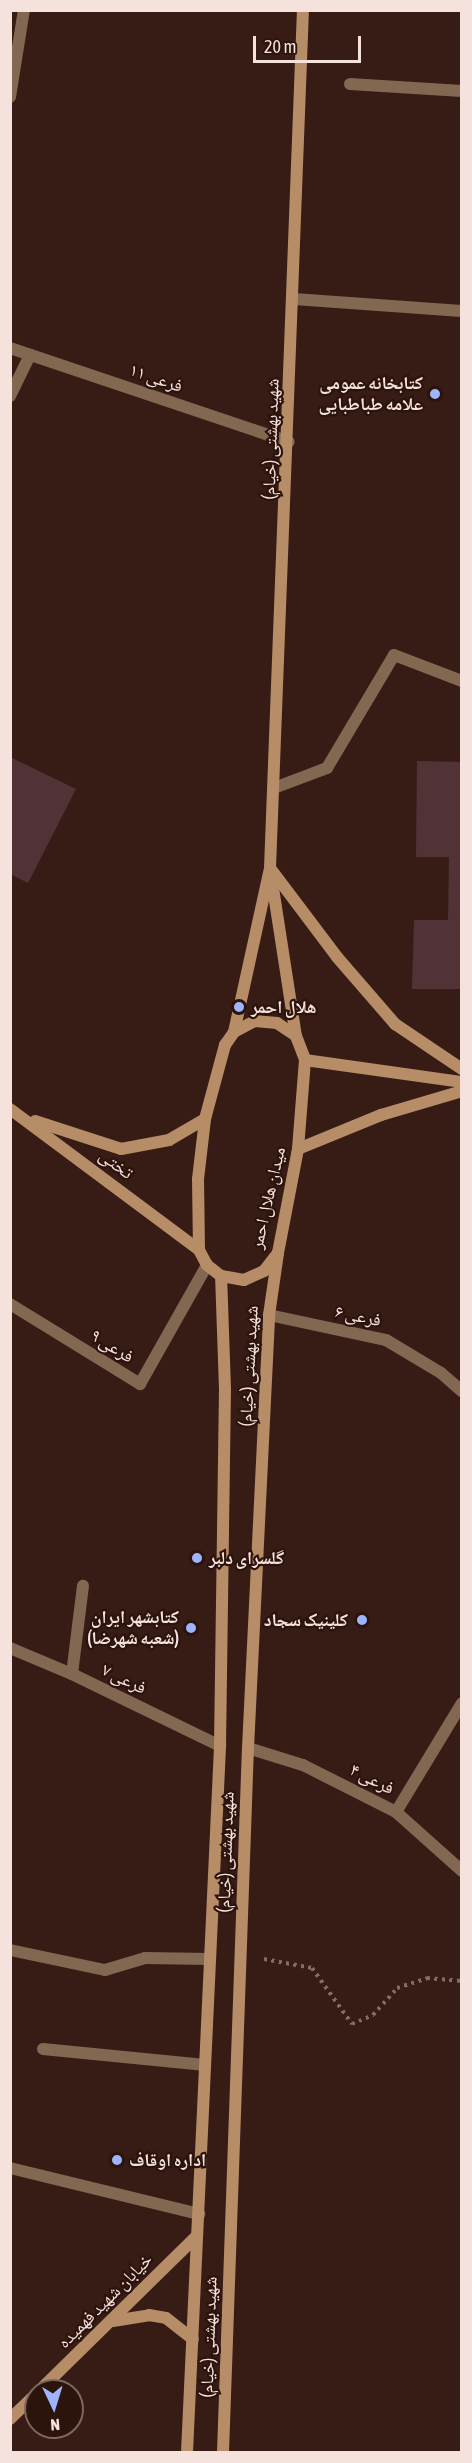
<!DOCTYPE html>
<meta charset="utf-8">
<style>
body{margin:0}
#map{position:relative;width:472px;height:2463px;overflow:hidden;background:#371c15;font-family:"Asap Condensed","Noto Naskh Arabic",sans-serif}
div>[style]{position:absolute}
.building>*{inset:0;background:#513337}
.path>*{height:4px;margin-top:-2px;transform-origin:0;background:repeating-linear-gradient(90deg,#846c66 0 3px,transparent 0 7.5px)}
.street>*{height:12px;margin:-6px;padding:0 6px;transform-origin:6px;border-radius:6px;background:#826751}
.secondary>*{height:12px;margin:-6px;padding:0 6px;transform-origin:6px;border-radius:6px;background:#b78d68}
.dots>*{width:16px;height:16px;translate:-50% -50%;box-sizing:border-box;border:3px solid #2c130c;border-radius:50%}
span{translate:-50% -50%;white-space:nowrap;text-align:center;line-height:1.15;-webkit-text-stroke:4.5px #2c130c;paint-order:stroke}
.street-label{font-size:18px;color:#f5e2dd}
.poi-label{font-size:18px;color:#f5e2dd;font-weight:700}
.right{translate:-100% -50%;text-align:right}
.left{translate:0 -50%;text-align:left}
.frame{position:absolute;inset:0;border:12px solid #f5e2dd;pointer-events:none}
.north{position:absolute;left:24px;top:2379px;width:60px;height:60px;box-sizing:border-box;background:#2c130c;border:2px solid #7c6660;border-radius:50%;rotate:176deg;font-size:16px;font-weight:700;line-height:24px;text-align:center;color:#f5e2dd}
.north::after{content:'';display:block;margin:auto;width:21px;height:27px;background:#9eb4fd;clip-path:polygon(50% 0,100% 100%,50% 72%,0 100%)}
.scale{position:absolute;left:253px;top:36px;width:108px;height:27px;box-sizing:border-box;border:3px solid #f5e2dd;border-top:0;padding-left:8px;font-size:18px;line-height:21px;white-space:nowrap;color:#f5e2dd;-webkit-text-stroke:4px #2c130c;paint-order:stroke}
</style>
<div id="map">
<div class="building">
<div style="clip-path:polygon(10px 757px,76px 789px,28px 883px,10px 874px)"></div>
<div style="clip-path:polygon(417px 761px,462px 762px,462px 989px,412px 989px,414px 920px,448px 920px,449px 857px,416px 857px)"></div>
</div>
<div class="path">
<div style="left:264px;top:1959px;width:49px;rotate:10.6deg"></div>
<div style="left:312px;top:1968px;width:69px;rotate:54.5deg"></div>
<div style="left:352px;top:2024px;width:23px;rotate:-23deg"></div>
<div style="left:373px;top:2015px;width:36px;rotate:-48deg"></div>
<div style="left:397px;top:1988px;width:32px;rotate:-18deg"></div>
<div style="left:427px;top:1978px;width:35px;rotate:5deg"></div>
</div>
<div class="street">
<div style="left:350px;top:84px;width:112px;rotate:3.6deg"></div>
<div style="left:10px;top:97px;width:88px;rotate:-80.9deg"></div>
<div style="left:294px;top:299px;width:168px;rotate:4.1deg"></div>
<div style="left:10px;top:348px;width:294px;rotate:18.6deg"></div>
<div style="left:10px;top:396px;width:46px;rotate:-64deg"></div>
<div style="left:274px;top:788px;width:57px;rotate:-20.7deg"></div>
<div style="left:327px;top:768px;width:131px;rotate:-59.3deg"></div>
<div style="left:394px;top:655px;width:73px;rotate:20.9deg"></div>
<div style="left:10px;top:1304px;width:153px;rotate:31.6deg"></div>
<div style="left:140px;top:1384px;width:137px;rotate:-60.6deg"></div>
<div style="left:269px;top:1315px;width:120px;rotate:12.1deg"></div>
<div style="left:386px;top:1340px;width:64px;rotate:31deg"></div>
<div style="left:441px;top:1373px;width:28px;rotate:41deg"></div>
<div style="left:10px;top:1648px;width:67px;rotate:22.8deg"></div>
<div style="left:72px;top:1674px;width:165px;rotate:25.9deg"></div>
<div style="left:72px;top:1674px;width:89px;rotate:-82.9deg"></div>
<div style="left:248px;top:1748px;width:58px;rotate:17.2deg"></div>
<div style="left:303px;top:1765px;width:104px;rotate:26.8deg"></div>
<div style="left:396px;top:1812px;width:89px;rotate:41.8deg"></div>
<div style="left:396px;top:1812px;width:127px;rotate:-58.8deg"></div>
<div style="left:10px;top:1950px;width:97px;rotate:11.9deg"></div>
<div style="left:105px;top:1970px;width:42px;rotate:-16.7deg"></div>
<div style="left:145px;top:1958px;width:65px;rotate:0.9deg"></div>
<div style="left:43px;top:2049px;width:163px;rotate:5.6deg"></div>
<div style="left:10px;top:2168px;width:195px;rotate:13.7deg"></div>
</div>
<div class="secondary">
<div style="left:270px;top:868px;width:111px;rotate:53deg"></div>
<div style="left:337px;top:957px;width:89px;rotate:49.1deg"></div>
<div style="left:395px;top:1024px;width:81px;rotate:33.9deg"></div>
<div style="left:271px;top:875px;width:163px;rotate:81.2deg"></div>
<div style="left:255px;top:1021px;width:22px;rotate:5deg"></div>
<div style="left:277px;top:1023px;width:23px;rotate:34deg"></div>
<div style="left:296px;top:1036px;width:26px;rotate:69deg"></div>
<div style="left:305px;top:1060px;width:89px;rotate:94.5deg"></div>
<div style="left:298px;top:1149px;width:106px;rotate:100.9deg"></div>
<div style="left:278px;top:1253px;width:23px;rotate:128deg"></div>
<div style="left:264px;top:1271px;width:22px;rotate:156deg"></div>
<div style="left:244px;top:1280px;width:23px;rotate:-170deg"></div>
<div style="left:221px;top:1276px;width:18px;rotate:-142deg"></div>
<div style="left:207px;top:1265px;width:17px;rotate:-118deg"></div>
<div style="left:199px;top:1250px;width:71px;rotate:-90.8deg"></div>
<div style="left:198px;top:1179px;width:60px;rotate:-83.3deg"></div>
<div style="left:205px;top:1119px;width:77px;rotate:-74.9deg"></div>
<div style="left:225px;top:1045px;width:16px;rotate:-55deg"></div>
<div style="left:234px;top:1032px;width:24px;rotate:-28deg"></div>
<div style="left:234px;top:1032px;width:168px;rotate:-77.6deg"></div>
<div style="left:270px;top:868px;width:859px;rotate:-87.8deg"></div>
<div style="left:305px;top:1060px;width:159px;rotate:8deg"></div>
<div style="left:10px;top:1109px;width:236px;rotate:36.7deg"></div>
<div style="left:35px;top:1121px;width:90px;rotate:18deg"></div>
<div style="left:121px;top:1149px;width:49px;rotate:-10.6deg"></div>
<div style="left:169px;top:1140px;width:42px;rotate:-30.3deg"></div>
<div style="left:298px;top:1149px;width:90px;rotate:-22.3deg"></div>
<div style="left:381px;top:1115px;width:84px;rotate:-16.5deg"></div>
<div style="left:113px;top:2321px;width:36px;rotate:-9deg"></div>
<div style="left:149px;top:2315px;width:17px;rotate:10deg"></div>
<div style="left:166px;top:2318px;width:34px;rotate:38deg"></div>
<div style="left:39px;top:2391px;width:221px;rotate:-44.5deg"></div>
<div style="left:10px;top:2419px;width:36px;rotate:-44deg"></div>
<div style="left:187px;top:2452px;width:707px;rotate:-87.32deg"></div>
<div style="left:220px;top:1746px;width:357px;rotate:-89.2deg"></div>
<div style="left:225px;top:1389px;width:113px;rotate:-92deg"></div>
<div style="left:223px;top:2452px;width:704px;rotate:-87.97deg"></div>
<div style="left:248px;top:1748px;width:434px;rotate:-87.2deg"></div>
<div style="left:269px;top:1315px;width:63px;rotate:-81.7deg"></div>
</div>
<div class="dots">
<div style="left:435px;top:394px;background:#9eb4fd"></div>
<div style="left:239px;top:1007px;background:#9eb4fd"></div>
<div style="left:197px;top:1558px;background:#9eb4fd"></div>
<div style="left:362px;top:1620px;background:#9eb4fd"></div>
<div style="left:191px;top:1628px;background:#9eb4fd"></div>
<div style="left:117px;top:2160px;background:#9eb4fd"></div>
</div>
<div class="street-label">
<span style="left:156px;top:378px;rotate:19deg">فرعی ۱۱</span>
<span style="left:271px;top:439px;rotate:-88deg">شهید بهشتی (خیام)</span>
<span style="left:116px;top:1164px;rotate:37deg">تختی</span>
<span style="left:268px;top:1198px;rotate:-77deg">میدان هلال احمر</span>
<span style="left:358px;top:1316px;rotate:12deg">فرعی ۶</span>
<span style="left:112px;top:1346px;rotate:32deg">فرعی ۹</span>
<span style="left:249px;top:1366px;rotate:-87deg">شهید بهشتی (خیام)</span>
<span style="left:124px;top:1679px;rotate:26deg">فرعی ۷</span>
<span style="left:372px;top:1779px;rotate:27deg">فرعی ۴</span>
<span style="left:226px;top:1852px;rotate:-88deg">شهید بهشتی (خیام)</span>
<span style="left:105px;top:2301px;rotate:-45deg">خیابان شهید فهمیده</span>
<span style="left:209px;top:2337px;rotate:-88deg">شهید بهشتی (خیام)</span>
</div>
<div class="poi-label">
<span class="right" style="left:423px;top:394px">کتابخانه عمومی<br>علامه طباطبایی</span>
<span class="left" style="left:251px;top:1007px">هلال احمر</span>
<span class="left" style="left:209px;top:1558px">گلسرای دلبر</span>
<span class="right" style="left:179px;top:1628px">کتابشهر ایران<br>(شعبه شهرضا)</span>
<span class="right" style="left:348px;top:1620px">کلینیک سجاد</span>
<span class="left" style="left:129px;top:2160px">اداره اوقاف</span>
</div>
<div class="frame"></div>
<div class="north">N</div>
<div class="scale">20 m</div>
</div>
